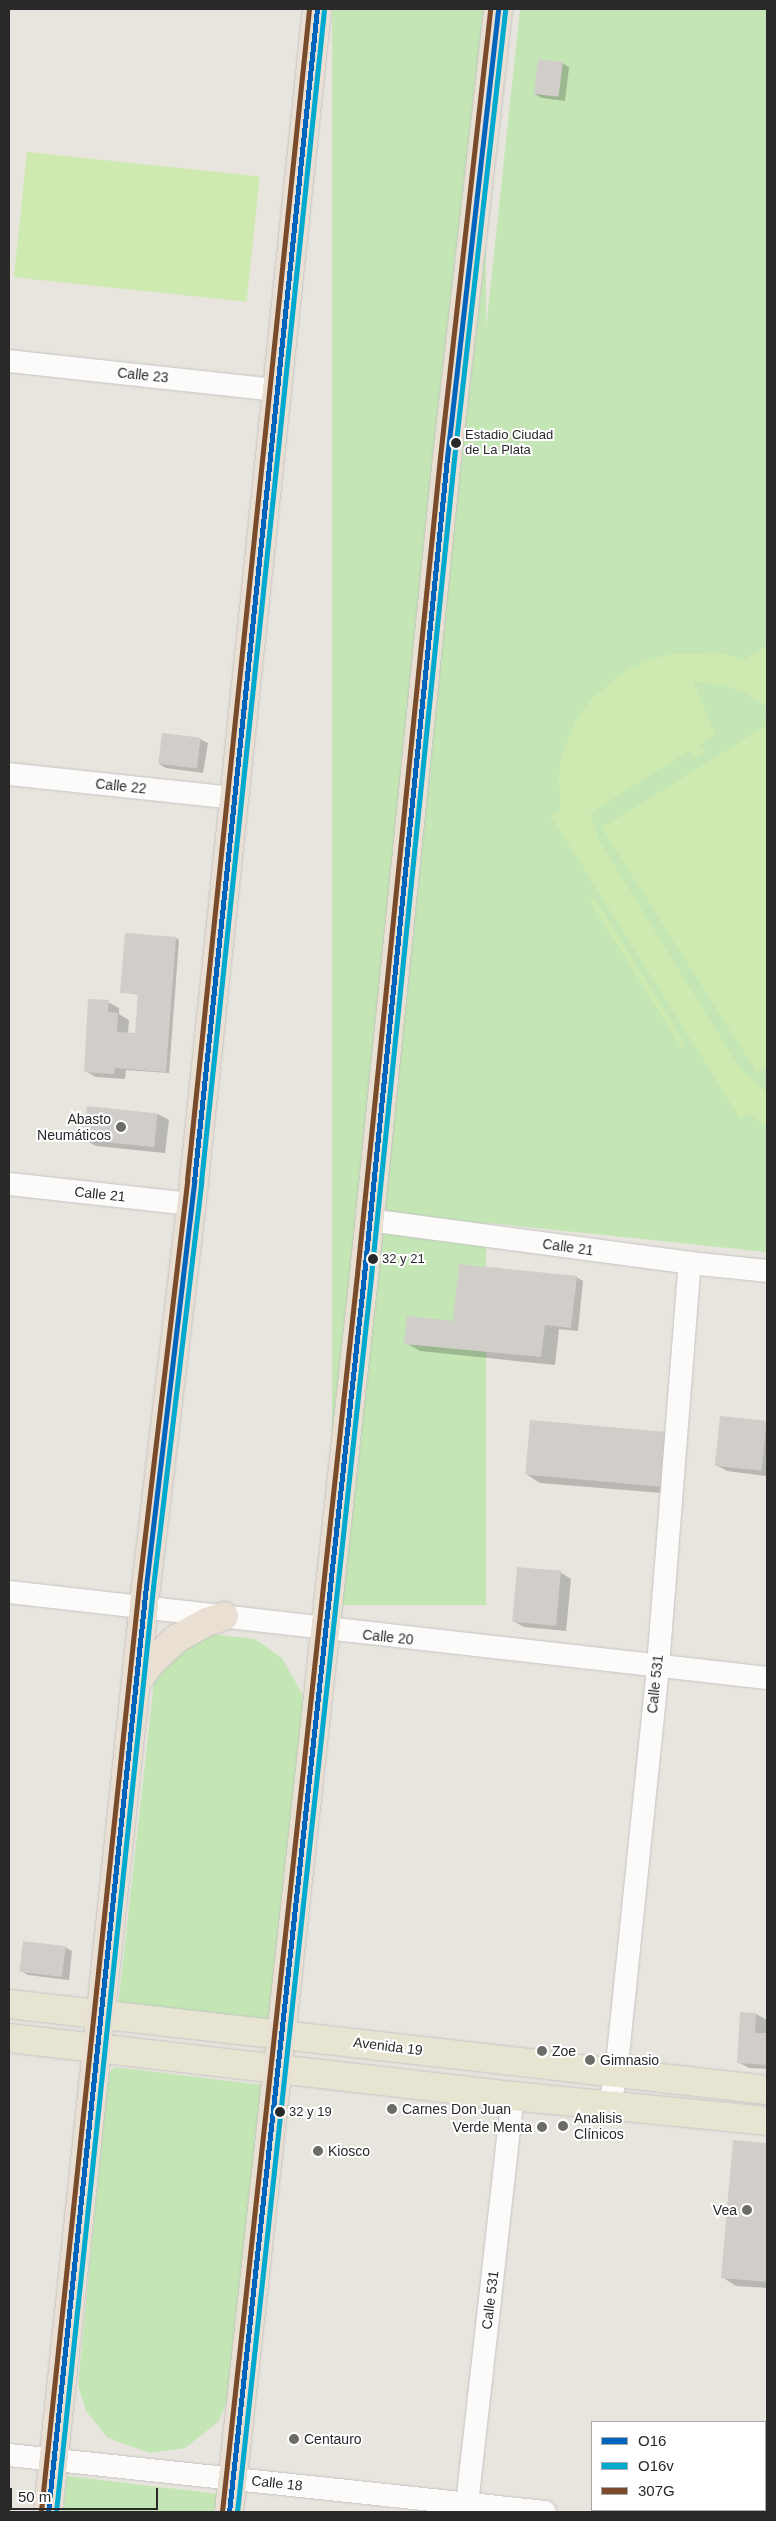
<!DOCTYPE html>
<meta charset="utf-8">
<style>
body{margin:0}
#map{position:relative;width:776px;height:2521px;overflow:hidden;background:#e8e5de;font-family:Arial,sans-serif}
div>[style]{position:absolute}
.green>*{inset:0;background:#c3e6b4;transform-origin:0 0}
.pitch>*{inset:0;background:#ceeab1;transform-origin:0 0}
.shadow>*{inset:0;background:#0003}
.building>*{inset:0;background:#d1cec9;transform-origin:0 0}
.roads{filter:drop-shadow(0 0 1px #c5c4c4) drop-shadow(0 0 1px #c5c4c4)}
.minor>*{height:22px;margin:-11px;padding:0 11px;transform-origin:11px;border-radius:11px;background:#fcfbfa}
.major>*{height:28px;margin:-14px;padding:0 14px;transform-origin:14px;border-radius:14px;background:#e7e5d2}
.highway>*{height:28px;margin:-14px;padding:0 14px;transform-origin:14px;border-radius:14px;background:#e9dfd2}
.bus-1>*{height:5px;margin:-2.5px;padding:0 2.5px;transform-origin:2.5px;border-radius:2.5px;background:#0065bd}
.bus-2>*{height:5px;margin:-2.5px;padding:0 2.5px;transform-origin:2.5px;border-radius:2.5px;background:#00a9ce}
.bus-3>*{height:5px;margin:-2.5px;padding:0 2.5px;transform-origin:2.5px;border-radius:2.5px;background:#7a4b2a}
.dots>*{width:14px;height:14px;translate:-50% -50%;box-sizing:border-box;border:2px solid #fff;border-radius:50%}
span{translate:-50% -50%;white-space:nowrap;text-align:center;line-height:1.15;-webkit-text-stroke:4px #fff;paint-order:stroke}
.bus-label{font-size:13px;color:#292929}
.left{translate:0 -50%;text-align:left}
.street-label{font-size:14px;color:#292929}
.poi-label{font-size:14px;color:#292929}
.right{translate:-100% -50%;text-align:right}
.frame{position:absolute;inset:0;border:10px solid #292929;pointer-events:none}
.legend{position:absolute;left:591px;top:2421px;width:175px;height:90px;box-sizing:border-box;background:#fff;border:1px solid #a9a9a9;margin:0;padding:6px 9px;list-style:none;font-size:15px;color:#292929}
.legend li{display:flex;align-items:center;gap:10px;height:25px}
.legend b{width:25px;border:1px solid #a9a9a9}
.scale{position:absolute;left:10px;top:2488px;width:148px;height:22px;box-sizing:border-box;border:2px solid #292929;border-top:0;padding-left:6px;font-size:15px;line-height:18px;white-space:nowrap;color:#292929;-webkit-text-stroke:4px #fff;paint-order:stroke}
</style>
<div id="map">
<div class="green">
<div style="left:332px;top:9px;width:154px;height:1596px"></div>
<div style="clip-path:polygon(520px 9px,767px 9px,767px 1252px,403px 1214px,393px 1203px)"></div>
<div style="clip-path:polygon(210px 1634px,255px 1639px,282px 1658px,305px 1699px,269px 2023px,118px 2007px,154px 1681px,181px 1647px)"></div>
<div style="clip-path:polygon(114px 2067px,263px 2085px,231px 2393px,218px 2422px,185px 2448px,150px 2453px,108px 2438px,86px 2411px,78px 2385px,108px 2076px)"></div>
<div style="clip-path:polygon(67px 2476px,219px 2494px,217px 2512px,63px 2512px)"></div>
</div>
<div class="pitch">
<div style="left:27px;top:152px;width:234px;height:126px;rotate:6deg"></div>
<div style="clip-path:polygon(767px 646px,767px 707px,746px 693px,729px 686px,693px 681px,715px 735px,700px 744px,705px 752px,695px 758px,690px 750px,590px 813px,600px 842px,739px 1067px,767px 1093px,767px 1127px,748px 1113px,740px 1118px,551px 816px,561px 811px,559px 777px,561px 757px,569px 737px,578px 716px,592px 699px,609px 684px,626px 671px,649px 660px,671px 654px,720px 653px,744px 660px)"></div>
<div style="clip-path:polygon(767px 725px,767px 1067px,757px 1073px,602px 828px)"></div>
<div style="left:594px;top:898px;width:173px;height:5px;rotate:58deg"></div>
</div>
<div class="shadow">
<div style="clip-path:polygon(562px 63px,569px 67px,565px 101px,542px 98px,535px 94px)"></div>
<div style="clip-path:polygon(200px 739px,208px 743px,203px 773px,166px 768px,159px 764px)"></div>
<div style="clip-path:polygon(176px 938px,179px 940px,169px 1073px,126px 1070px,125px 1079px,96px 1077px,85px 1071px,108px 1002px,119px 1008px,119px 1014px,129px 1020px,128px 1034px,136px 1034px,139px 995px,122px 992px)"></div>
<div style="clip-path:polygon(89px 1107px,158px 1114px,169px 1120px,165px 1153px,96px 1146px,85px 1140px)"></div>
<div style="clip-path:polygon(576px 1277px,583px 1281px,578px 1331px,559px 1329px,555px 1365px,420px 1351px,406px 1343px)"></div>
<div style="clip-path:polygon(721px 1417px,767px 1422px,767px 1476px,727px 1471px,716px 1465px)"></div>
<div style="clip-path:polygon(665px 1433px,674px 1494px,540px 1483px,526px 1474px)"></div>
<div style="clip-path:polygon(560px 1572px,571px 1579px,566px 1631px,524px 1627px,513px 1621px)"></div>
<div style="clip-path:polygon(65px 1947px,72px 1951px,69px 1980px,28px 1975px,21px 1971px)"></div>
<div style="clip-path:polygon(756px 2014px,767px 2020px,767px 2069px,749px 2068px,738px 2062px)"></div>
<div style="clip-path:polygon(734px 2141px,767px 2144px,767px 2288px,736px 2286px,722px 2277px)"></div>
</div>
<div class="building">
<div style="left:538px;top:59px;width:25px;height:35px;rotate:7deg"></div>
<div style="left:162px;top:733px;width:39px;height:31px;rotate:7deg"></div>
<div style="clip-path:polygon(125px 933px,176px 937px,166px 1072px,115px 1068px,114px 1074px,84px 1072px,88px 999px,109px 1000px,108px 1012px,118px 1013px,117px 1032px,135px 1033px,138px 994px,120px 993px)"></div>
<div style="left:87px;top:1106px;width:71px;height:34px;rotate:6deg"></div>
<div style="clip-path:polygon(459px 1264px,577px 1276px,571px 1328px,545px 1325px,541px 1357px,404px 1344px,407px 1316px,453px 1321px)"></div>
<div style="left:720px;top:1416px;width:47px;height:50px;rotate:6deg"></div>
<div style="left:530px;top:1420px;width:137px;height:55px;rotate:5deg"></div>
<div style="left:517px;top:1567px;width:44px;height:55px;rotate:5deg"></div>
<div style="left:23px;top:1941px;width:43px;height:31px;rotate:7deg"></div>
<div style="clip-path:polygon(740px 2012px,756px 2013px,755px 2033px,767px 2033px,767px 2065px,737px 2063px)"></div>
<div style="clip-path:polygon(733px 2140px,767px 2143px,767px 2282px,721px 2278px)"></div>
</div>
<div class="roads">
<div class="minor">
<div style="left:9px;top:361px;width:270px;rotate:6.2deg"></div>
<div style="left:9px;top:774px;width:226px;rotate:6.1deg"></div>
<div style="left:9px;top:1184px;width:183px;rotate:6.3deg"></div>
<div style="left:369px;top:1220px;width:324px;rotate:7.6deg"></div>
<div style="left:690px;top:1263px;width:77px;rotate:5.9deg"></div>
<div style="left:9px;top:1592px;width:763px;rotate:6.47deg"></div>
<div style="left:610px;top:2104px;width:31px;rotate:-79deg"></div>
<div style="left:616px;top:2074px;width:410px;rotate:-84.1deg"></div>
<div style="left:658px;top:1666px;width:404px;rotate:-85.5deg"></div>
<div style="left:9px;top:2455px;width:539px;rotate:6.07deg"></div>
<div style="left:467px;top:2504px;width:411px;rotate:-83.6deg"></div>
</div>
<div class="major">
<div style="left:9px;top:2004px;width:763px;rotate:6.47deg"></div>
<div style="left:9px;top:2038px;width:507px;rotate:6.56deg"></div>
<div style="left:513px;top:2096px;width:255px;rotate:5.6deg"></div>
</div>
<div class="highway">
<div style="left:137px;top:1683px;width:20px;rotate:-57deg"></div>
<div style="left:148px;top:1666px;width:39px;rotate:-44deg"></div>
<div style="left:176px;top:1639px;width:35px;rotate:-29deg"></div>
<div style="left:207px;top:1622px;width:18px;rotate:-19deg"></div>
<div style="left:48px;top:2512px;width:931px;rotate:-83.96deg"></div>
<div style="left:146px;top:1586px;width:408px;rotate:-83.2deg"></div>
<div style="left:194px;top:1181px;width:1178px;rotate:-84.01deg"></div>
<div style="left:229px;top:2512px;width:1244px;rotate:-83.77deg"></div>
<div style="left:364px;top:1275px;width:821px;rotate:-84.2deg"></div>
<div style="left:447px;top:458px;width:452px;rotate:-83.5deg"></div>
</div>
</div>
<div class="bus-1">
<div style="left:48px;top:2512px;width:931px;rotate:-83.96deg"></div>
<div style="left:146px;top:1586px;width:408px;rotate:-83.2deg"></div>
<div style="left:194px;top:1181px;width:1178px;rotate:-84.01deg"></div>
<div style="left:229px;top:2512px;width:1244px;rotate:-83.77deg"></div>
<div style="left:364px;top:1275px;width:821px;rotate:-84.2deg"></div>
<div style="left:447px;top:458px;width:452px;rotate:-83.5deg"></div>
</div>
<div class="bus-2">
<div style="left:56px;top:2512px;width:930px;rotate:-84.01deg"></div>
<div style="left:153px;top:1587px;width:408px;rotate:-83.2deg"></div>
<div style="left:201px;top:1182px;width:1178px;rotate:-84.01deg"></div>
<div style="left:237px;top:2512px;width:1243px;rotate:-83.81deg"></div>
<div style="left:371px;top:1276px;width:821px;rotate:-84.2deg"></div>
<div style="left:454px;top:459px;width:452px;rotate:-83.5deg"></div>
</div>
<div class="bus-3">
<div style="left:41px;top:2511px;width:931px;rotate:-83.96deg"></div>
<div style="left:139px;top:1585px;width:408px;rotate:-83.2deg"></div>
<div style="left:187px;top:1180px;width:1177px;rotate:-84.05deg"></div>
<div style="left:222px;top:2511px;width:1244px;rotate:-83.77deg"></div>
<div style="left:357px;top:1274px;width:821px;rotate:-84.2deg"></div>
<div style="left:440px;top:457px;width:451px;rotate:-83.6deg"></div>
</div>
<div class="dots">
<div style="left:456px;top:443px;background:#292929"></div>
<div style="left:121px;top:1127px;background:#6c6b68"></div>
<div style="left:373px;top:1259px;background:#292929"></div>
<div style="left:542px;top:2051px;background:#6c6b68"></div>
<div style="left:590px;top:2060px;background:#6c6b68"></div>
<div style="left:392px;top:2109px;background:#6c6b68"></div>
<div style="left:280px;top:2112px;background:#292929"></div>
<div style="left:563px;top:2126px;background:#6c6b68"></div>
<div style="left:542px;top:2127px;background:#6c6b68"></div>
<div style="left:318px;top:2151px;background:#6c6b68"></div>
<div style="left:747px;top:2210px;background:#6c6b68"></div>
<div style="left:294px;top:2439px;background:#6c6b68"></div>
</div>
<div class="bus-label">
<span class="left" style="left:465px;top:443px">Estadio Ciudad<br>de La Plata</span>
<span class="left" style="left:382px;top:1259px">32 y 21</span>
<span class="left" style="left:289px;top:2112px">32 y 19</span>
</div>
<div class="street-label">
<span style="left:143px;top:375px;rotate:6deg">Calle 23</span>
<span style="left:121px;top:786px;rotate:6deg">Calle 22</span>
<span style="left:100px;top:1194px;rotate:6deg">Calle 21</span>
<span style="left:568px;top:1247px;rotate:8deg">Calle 21</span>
<span style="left:388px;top:1637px;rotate:6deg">Calle 20</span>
<span style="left:655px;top:1684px;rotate:-84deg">Calle 531</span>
<span style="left:388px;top:2046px;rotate:7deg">Avenida 19</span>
<span style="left:490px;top:2300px;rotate:-83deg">Calle 531</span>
<span style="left:277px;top:2483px;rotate:6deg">Calle 18</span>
</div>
<div class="poi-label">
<span class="right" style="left:111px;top:1127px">Abasto<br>Neumáticos</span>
<span class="left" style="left:552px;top:2051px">Zoe</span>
<span class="left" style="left:600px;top:2060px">Gimnasio</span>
<span class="left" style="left:402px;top:2109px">Carnes Don Juan</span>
<span class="left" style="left:574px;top:2126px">Analisis<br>Clínicos</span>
<span class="right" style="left:532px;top:2127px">Verde Menta</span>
<span class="left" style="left:328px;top:2151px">Kiosco</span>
<span class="right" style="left:737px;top:2210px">Vea</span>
<span class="left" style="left:304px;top:2439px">Centauro</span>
</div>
<div class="frame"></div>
<ul class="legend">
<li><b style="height:6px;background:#0065bd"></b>O16</li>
<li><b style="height:6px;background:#00a9ce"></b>O16v</li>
<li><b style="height:6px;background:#7a4b2a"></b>307G</li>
</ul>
<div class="scale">50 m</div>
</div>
